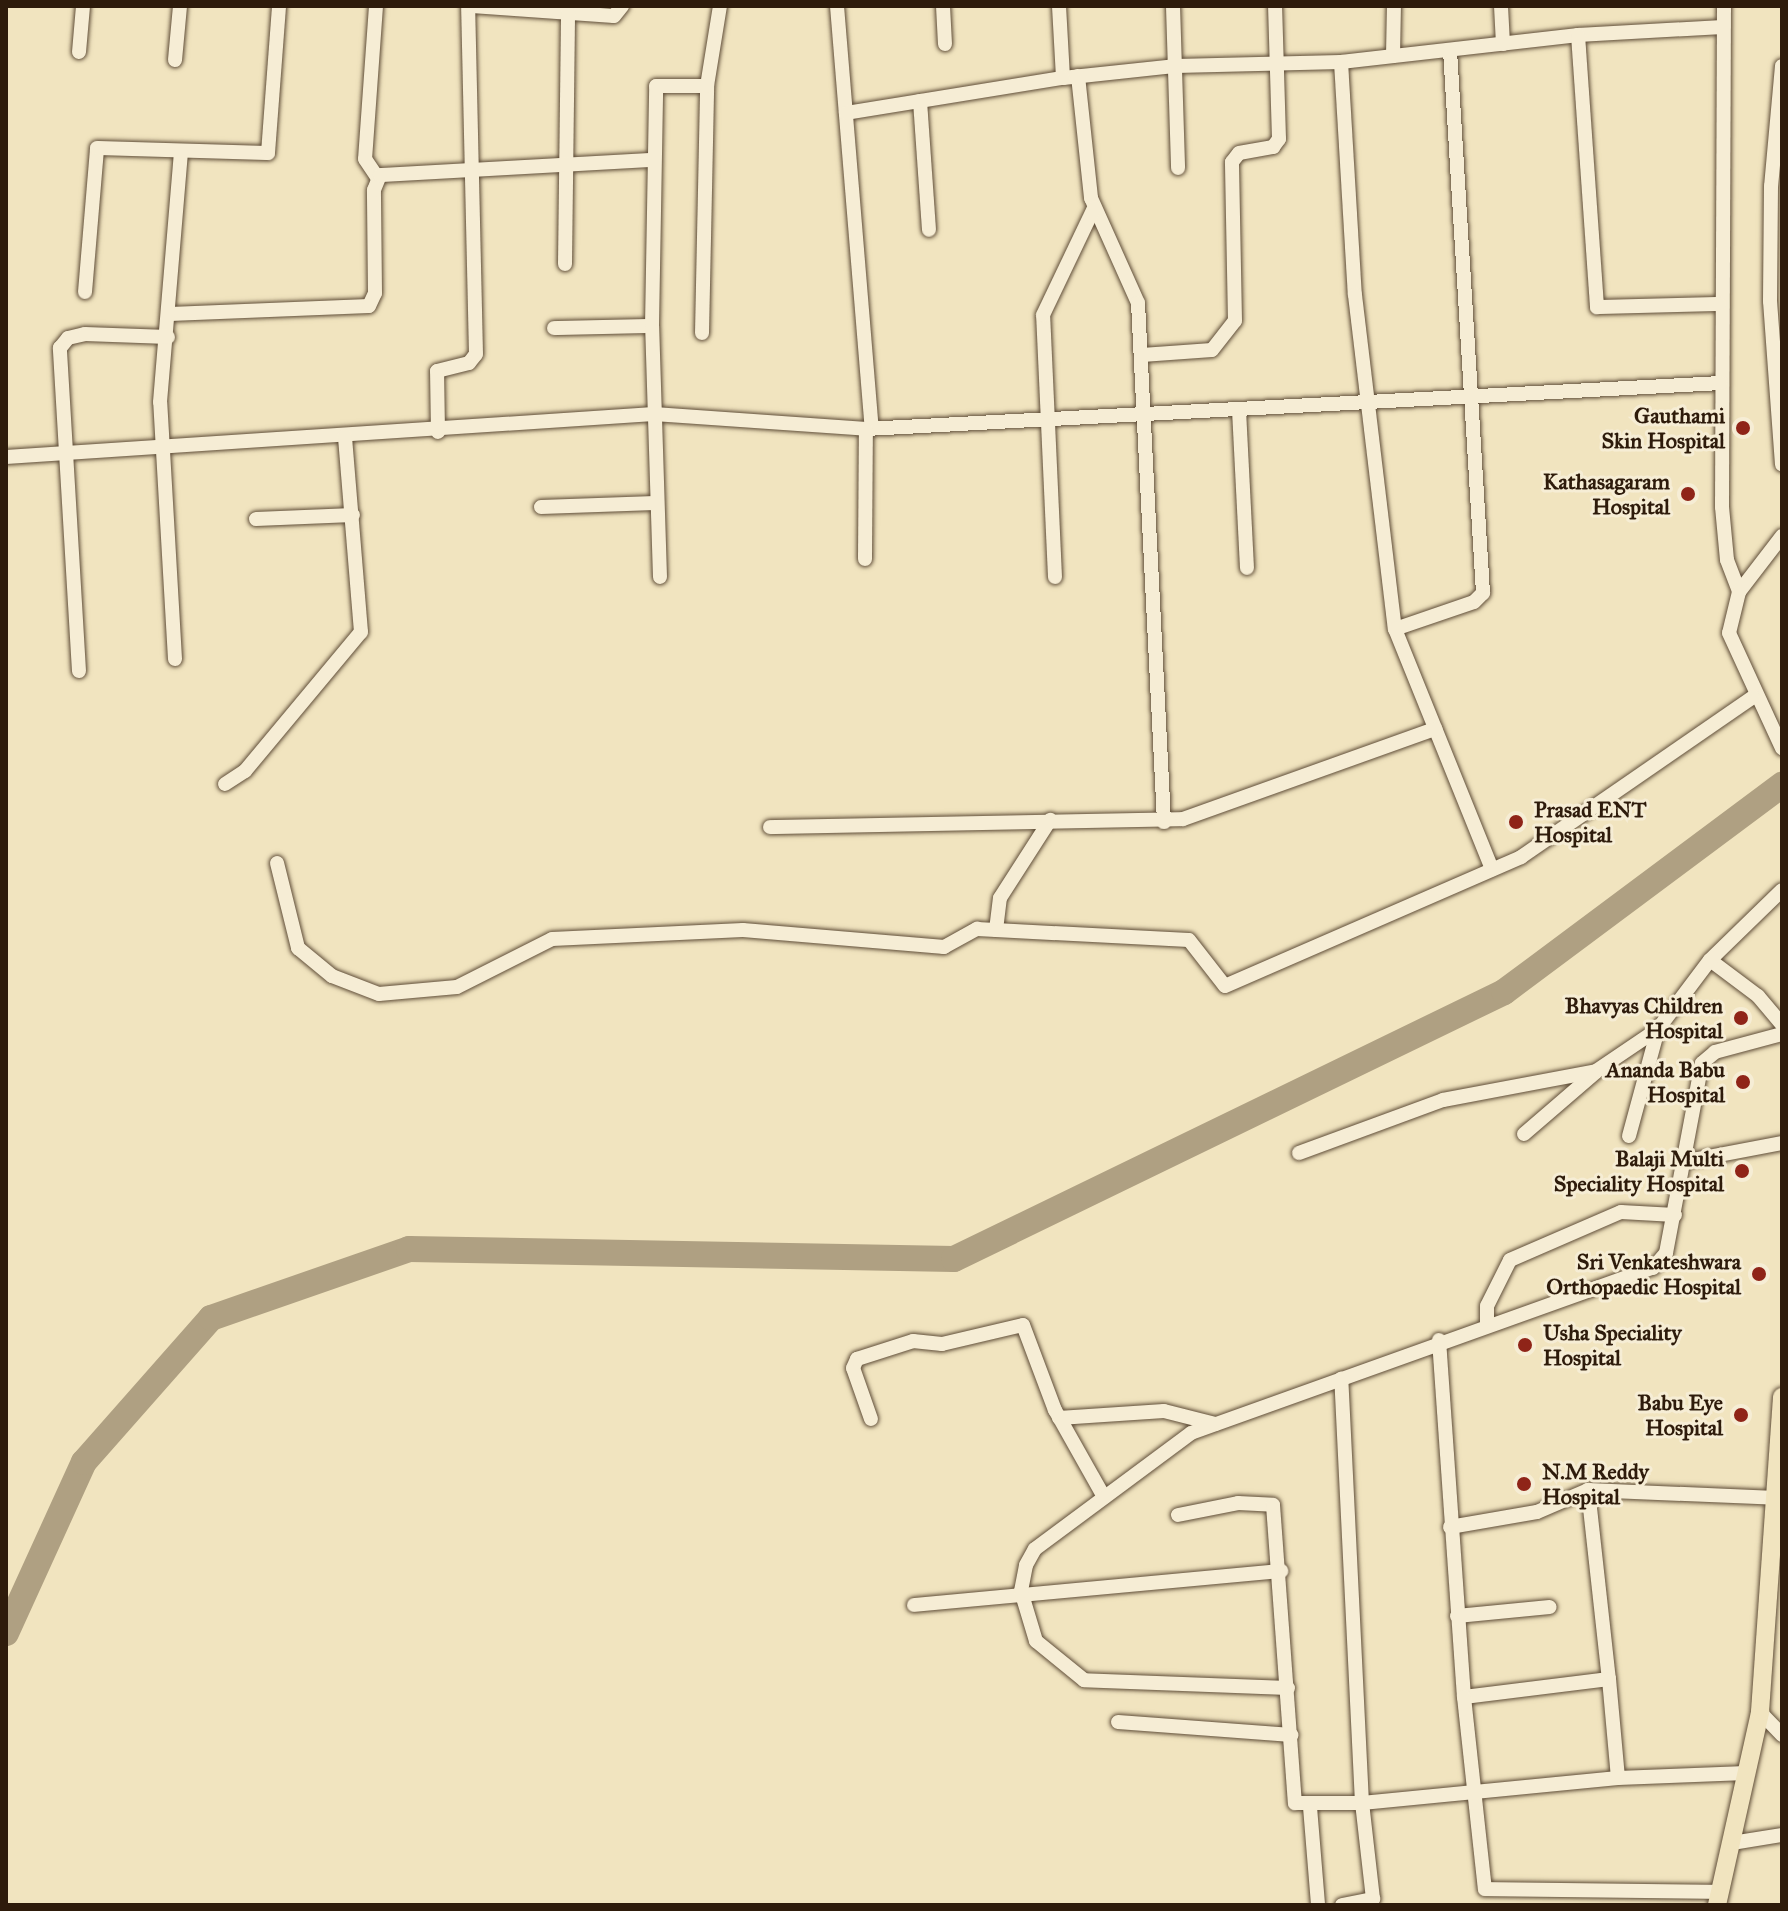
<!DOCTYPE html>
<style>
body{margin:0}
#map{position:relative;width:1788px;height:1911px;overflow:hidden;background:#f1e4bf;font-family:"IM FELL Great Primer",serif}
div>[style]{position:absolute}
.river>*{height:26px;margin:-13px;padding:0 13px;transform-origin:13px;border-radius:13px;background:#afa082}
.roads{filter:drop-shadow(0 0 2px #5f4d38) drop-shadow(0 0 2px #5f4d38)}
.minor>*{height:14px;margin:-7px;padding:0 7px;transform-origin:7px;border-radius:7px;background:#f6edd5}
.major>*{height:18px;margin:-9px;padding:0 9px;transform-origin:9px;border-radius:9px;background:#f1e4bf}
.dots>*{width:22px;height:22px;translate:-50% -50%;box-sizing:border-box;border:4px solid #f6edd5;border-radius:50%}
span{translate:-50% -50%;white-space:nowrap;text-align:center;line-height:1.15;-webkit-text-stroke:6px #f6edd5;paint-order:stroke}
.poi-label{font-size:22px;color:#2e1b0b;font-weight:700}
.right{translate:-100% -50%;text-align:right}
.left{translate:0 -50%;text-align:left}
.frame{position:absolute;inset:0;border:8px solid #2e1b0b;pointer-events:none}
</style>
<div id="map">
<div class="river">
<div style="left:6px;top:1633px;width:188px;rotate:-65.5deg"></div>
<div style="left:84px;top:1462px;width:192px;rotate:-48.6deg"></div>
<div style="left:211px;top:1318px;width:210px;rotate:-19.2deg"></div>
<div style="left:409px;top:1249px;width:545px;rotate:1.05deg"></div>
<div style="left:954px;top:1259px;width:611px;rotate:-25.89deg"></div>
<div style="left:1504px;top:992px;width:347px;rotate:-36.7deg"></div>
</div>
<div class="roads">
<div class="minor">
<div style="left:376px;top:6px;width:153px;rotate:94.1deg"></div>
<div style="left:365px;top:159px;width:22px;rotate:56deg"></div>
<div style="left:472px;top:6px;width:142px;rotate:4deg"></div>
<div style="left:614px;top:16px;width:13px;rotate:-51deg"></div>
<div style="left:837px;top:6px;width:424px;rotate:85.3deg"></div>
<div style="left:943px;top:6px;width:38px;rotate:87deg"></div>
<div style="left:1059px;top:6px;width:72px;rotate:86.8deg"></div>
<div style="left:1063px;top:78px;width:114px;rotate:-6.1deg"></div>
<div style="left:1176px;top:66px;width:165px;rotate:-1.4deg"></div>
<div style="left:1341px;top:62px;width:239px;rotate:-6.5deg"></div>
<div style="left:1578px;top:35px;width:145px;rotate:-3.2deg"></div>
<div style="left:1173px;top:6px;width:162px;rotate:88.2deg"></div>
<div style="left:1501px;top:6px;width:38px;rotate:87deg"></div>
<div style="left:1724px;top:6px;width:501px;rotate:90.23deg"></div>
<div style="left:1722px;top:507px;width:53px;rotate:84.6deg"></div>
<div style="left:1727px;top:560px;width:34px;rotate:69deg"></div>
<div style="left:1578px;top:35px;width:273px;rotate:86deg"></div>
<div style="left:1597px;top:307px;width:122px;rotate:-1.4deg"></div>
<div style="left:79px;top:52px;width:46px;rotate:-85deg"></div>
<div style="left:1393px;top:56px;width:50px;rotate:-88.9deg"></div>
<div style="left:175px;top:60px;width:54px;rotate:-84.7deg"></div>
<div style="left:1341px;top:62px;width:233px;rotate:86.6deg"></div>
<div style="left:1355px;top:295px;width:336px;rotate:83.2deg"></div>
<div style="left:1395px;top:629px;width:259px;rotate:68deg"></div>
<div style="left:1782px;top:66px;width:121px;rotate:95.2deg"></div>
<div style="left:1771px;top:186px;width:115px;rotate:90.5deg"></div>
<div style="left:1770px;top:301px;width:164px;rotate:85.8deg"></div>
<div style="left:1078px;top:76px;width:123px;rotate:83.9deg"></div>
<div style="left:1091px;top:198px;width:115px;rotate:65.9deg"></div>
<div style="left:1138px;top:303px;width:520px;rotate:87.13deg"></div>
<div style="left:920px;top:101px;width:129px;rotate:86deg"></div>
<div style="left:846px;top:113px;width:220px;rotate:-9.2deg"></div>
<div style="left:565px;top:264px;width:250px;rotate:-89.3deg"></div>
<div style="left:85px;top:292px;width:144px;rotate:-85.2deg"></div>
<div style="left:97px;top:148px;width:171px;rotate:1.7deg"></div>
<div style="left:268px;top:153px;width:147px;rotate:-85.7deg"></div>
<div style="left:170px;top:314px;width:199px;rotate:-2.3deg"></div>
<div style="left:369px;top:306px;width:14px;rotate:-65deg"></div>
<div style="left:375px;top:293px;width:103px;rotate:-90.6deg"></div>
<div style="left:374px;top:190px;width:16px;rotate:-68deg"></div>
<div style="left:380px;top:175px;width:272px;rotate:-3.2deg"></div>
<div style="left:554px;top:328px;width:98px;rotate:-1.2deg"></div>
<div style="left:702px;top:333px;width:247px;rotate:-88.8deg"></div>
<div style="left:1142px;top:355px;width:70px;rotate:-4.1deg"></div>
<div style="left:1212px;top:350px;width:37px;rotate:-52deg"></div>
<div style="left:1235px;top:321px;width:159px;rotate:-91.1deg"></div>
<div style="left:1232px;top:162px;width:11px;rotate:-52deg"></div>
<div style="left:1239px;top:153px;width:35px;rotate:-10deg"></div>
<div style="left:1273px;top:147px;width:10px;rotate:-53deg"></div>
<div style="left:1279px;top:139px;width:133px;rotate:-91.7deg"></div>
<div style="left:1239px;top:410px;width:158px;rotate:87.1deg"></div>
<div style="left:438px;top:432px;width:61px;rotate:-90.9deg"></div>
<div style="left:437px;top:371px;width:33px;rotate:-14deg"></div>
<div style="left:469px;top:363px;width:11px;rotate:-52deg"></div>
<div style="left:476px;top:354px;width:348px;rotate:-91.3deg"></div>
<div style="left:6px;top:457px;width:649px;rotate:-3.8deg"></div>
<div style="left:654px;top:414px;width:213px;rotate:4deg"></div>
<div style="left:866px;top:429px;width:856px;rotate:-3.08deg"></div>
<div style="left:541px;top:507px;width:114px;rotate:-2deg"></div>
<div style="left:256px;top:519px;width:97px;rotate:-2.4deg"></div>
<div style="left:1782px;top:536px;width:71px;rotate:127.5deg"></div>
<div style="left:1739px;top:592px;width:42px;rotate:103.7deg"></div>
<div style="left:1729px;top:633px;width:127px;rotate:65.3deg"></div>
<div style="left:865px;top:559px;width:130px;rotate:-89.6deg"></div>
<div style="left:660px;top:577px;width:251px;rotate:-91.8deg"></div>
<div style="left:652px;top:326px;width:240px;rotate:-89deg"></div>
<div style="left:656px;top:86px;width:51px"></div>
<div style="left:707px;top:86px;width:81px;rotate:-80.8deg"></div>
<div style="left:1055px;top:577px;width:262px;rotate:-92.6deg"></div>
<div style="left:1043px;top:315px;width:119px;rotate:-64.5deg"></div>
<div style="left:1395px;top:629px;width:83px;rotate:-18.9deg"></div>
<div style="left:1474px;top:602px;width:13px;rotate:-45deg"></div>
<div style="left:1483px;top:593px;width:544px;rotate:-93.48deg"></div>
<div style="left:175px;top:659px;width:257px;rotate:-93.3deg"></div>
<div style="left:160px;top:402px;width:250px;rotate:-85.2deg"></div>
<div style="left:79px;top:671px;width:324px;rotate:-93.4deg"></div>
<div style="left:60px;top:348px;width:13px;rotate:-51deg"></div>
<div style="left:68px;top:338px;width:17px;rotate:-13deg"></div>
<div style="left:85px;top:334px;width:83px;rotate:2.1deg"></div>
<div style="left:225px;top:784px;width:24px;rotate:-33deg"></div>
<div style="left:245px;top:771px;width:181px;rotate:-50.2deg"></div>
<div style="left:361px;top:632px;width:196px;rotate:-94.7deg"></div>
<div style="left:770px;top:827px;width:413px;rotate:-1.1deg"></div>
<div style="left:1183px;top:819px;width:268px;rotate:-19.7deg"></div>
<div style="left:277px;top:863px;width:88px;rotate:76.1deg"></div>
<div style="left:298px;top:948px;width:44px;rotate:39.5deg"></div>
<div style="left:332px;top:976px;width:50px;rotate:21deg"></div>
<div style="left:379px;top:994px;width:78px;rotate:-5.1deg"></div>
<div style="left:457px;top:987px;width:106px;rotate:-26.8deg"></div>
<div style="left:552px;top:939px;width:191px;rotate:-2.7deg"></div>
<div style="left:743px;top:930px;width:202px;rotate:4.8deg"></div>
<div style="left:944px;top:947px;width:38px;rotate:-29deg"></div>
<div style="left:977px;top:929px;width:212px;rotate:3deg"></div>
<div style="left:1189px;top:940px;width:58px;rotate:52deg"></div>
<div style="left:1225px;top:986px;width:323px;rotate:-23.5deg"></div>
<div style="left:1521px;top:857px;width:282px;rotate:-34.6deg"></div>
<div style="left:996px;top:930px;width:32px;rotate:-83deg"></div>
<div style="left:1000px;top:898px;width:93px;rotate:-57.3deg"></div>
<div style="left:1710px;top:960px;width:60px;rotate:36.9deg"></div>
<div style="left:1758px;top:996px;width:38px;rotate:50deg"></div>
<div style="left:1524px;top:1134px;width:95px;rotate:-40.7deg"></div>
<div style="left:1629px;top:1136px;width:111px;rotate:-74.8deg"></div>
<div style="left:1299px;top:1153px;width:153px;rotate:-20.2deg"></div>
<div style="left:1443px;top:1100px;width:156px;rotate:-10.7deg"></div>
<div style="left:1596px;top:1071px;width:75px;rotate:-34.1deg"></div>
<div style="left:1658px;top:1029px;width:86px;rotate:-53deg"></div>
<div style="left:1710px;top:960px;width:100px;rotate:-44.2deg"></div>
<div style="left:1687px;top:1161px;width:97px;rotate:-10.7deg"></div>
<div style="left:1487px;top:1323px;width:17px;rotate:-90deg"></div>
<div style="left:1487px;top:1306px;width:51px;rotate:-63.4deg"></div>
<div style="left:1510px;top:1260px;width:121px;rotate:-23.4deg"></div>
<div style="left:1621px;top:1212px;width:54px;rotate:3.2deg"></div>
<div style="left:1439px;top:1340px;width:358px;rotate:86deg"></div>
<div style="left:1059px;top:1418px;width:105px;rotate:-3.8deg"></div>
<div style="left:1164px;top:1411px;width:53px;rotate:14.3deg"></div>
<div style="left:871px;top:1419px;width:54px;rotate:-109.4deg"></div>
<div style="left:853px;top:1368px;width:10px;rotate:-66deg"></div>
<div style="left:857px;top:1359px;width:59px;rotate:-17.8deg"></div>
<div style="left:913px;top:1341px;width:29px;rotate:6deg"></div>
<div style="left:942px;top:1344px;width:83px;rotate:-13.2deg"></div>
<div style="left:1023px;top:1325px;width:91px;rotate:69.4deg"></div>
<div style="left:1055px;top:1410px;width:100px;rotate:60.6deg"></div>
<div style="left:1588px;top:1490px;width:190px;rotate:83.7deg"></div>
<div style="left:1609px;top:1679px;width:146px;rotate:172.9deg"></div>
<div style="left:1464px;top:1697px;width:193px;rotate:83.8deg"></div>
<div style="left:1485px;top:1889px;width:236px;rotate:0.7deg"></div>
<div style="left:1178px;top:1515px;width:61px;rotate:-11.3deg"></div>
<div style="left:1238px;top:1503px;width:35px;rotate:3deg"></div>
<div style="left:1273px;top:1505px;width:299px;rotate:85.8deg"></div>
<div style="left:1295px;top:1803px;width:67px"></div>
<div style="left:1362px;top:1803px;width:425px;rotate:-92.8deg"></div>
<div style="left:1450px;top:1527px;width:88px;rotate:-9.8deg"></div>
<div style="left:1537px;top:1512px;width:56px;rotate:-23.3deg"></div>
<div style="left:1588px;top:1490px;width:188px;rotate:2.4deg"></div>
<div style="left:914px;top:1605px;width:369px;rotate:-5.3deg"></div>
<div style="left:1457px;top:1616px;width:93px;rotate:-5.5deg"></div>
<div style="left:1609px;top:1679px;width:99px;rotate:84.8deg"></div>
<div style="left:1288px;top:1688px;width:204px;rotate:-177.8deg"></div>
<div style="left:1084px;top:1680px;width:62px;rotate:-140.9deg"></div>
<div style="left:1036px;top:1641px;width:52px;rotate:-106.7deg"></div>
<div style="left:1021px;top:1591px;width:26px;rotate:-79deg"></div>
<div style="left:1026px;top:1565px;width:18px;rotate:-61deg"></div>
<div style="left:1035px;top:1549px;width:194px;rotate:-36.6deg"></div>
<div style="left:1191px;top:1433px;width:491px;rotate:-19.7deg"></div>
<div style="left:1653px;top:1268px;width:20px;rotate:-49deg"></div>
<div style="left:1666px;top:1253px;width:193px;rotate:-79.3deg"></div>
<div style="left:1702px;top:1063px;width:17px;rotate:-40deg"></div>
<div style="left:1715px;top:1052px;width:69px;rotate:-15deg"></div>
<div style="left:1760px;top:1712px;width:32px;rotate:46deg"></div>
<div style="left:1118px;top:1722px;width:174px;rotate:4.3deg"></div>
<div style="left:1310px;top:1807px;width:98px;rotate:85.3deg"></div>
<div style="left:1732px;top:1843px;width:51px;rotate:-9.1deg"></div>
<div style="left:1342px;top:1905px;width:32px;rotate:-11deg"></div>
<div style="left:1373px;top:1899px;width:97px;rotate:-96.5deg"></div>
<div style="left:1362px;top:1803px;width:257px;rotate:-5.6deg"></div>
<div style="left:1618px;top:1778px;width:128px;rotate:-2.2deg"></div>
</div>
<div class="major">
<div style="left:1717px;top:1905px;width:198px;rotate:-77.4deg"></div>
<div style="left:1760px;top:1712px;width:316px;rotate:-86deg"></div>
</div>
</div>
<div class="dots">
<div style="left:1743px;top:428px;background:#8f2418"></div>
<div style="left:1688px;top:494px;background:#8f2418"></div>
<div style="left:1516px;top:822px;background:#8f2418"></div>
<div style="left:1741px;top:1018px;background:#8f2418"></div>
<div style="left:1743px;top:1082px;background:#8f2418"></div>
<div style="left:1742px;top:1171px;background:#8f2418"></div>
<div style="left:1759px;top:1274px;background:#8f2418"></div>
<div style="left:1525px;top:1345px;background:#8f2418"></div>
<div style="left:1741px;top:1415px;background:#8f2418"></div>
<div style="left:1524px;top:1484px;background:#8f2418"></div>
</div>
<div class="poi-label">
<span class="right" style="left:1725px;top:428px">Gauthami<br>Skin Hospital</span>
<span class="right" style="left:1670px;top:494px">Kathasagaram<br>Hospital</span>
<span class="left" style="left:1534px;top:822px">Prasad ENT<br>Hospital</span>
<span class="right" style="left:1723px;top:1018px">Bhavyas Children<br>Hospital</span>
<span class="right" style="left:1725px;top:1082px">Ananda Babu<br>Hospital</span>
<span class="right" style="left:1724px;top:1171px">Balaji Multi<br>Speciality Hospital</span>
<span class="right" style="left:1741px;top:1274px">Sri Venkateshwara<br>Orthopaedic Hospital</span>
<span class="left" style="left:1543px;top:1345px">Usha Speciality<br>Hospital</span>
<span class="right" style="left:1723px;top:1415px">Babu Eye<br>Hospital</span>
<span class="left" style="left:1542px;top:1484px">N.M Reddy<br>Hospital</span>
</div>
<div class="frame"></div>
</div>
